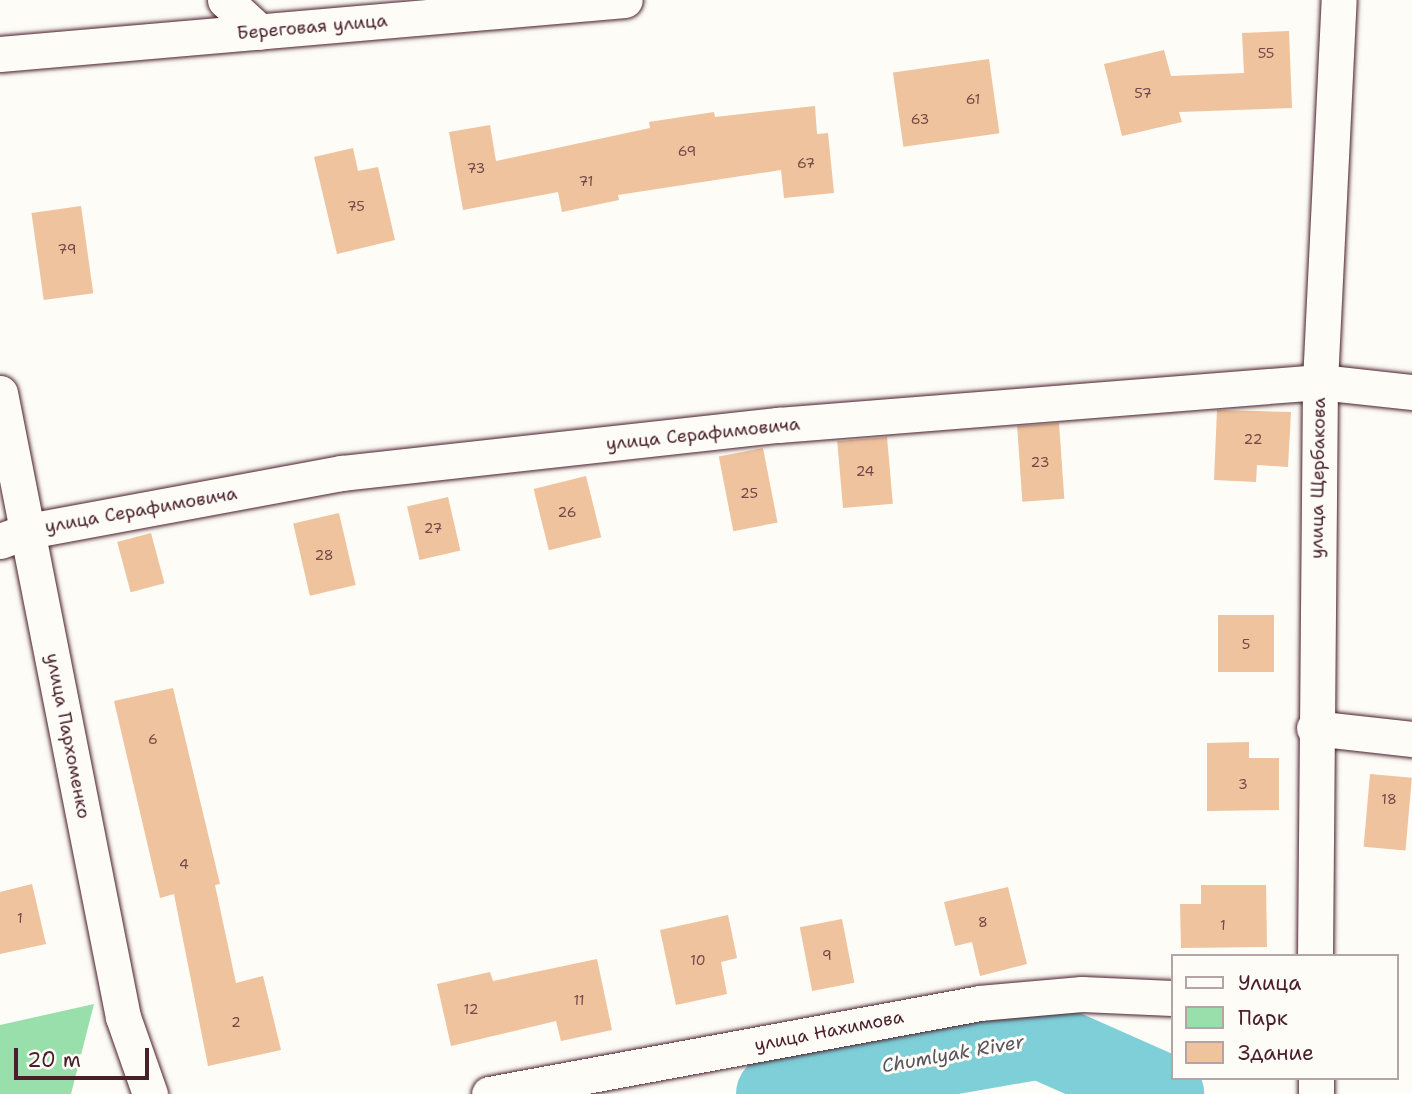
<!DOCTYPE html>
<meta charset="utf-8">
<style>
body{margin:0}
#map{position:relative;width:1412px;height:1094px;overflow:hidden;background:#fdfcf7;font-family:"Shantell Sans",sans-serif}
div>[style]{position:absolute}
.green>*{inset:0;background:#99dfac}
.river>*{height:80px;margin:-40px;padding:0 40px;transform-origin:40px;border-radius:40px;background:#7ecfd8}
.building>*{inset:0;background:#eec39d;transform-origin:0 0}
.roads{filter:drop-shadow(0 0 2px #4a1f2b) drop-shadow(0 0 2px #4a1f2b)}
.street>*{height:35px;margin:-17.5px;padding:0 17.5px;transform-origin:17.5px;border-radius:17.5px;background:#fdfcf7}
span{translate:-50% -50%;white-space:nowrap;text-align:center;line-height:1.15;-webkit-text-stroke:6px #fdfcf7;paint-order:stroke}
.number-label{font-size:14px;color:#734848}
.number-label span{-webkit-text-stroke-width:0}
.street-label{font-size:18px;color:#4a1f2b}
.water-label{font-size:19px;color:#5a545f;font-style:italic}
.legend{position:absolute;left:1171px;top:954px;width:228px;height:126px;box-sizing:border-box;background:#fdfcf7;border:2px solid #b5a4a5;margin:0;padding:9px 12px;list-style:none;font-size:21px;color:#4a1f2b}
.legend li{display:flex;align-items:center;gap:14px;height:35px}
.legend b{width:35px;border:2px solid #b5a4a5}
.scale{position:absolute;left:14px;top:1048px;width:135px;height:32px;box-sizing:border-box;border:4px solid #4a1f2b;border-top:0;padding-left:9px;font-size:21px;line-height:24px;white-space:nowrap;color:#4a1f2b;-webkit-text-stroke:5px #fdfcf7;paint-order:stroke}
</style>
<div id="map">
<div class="green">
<div style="clip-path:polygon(94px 1004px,71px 1094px,0 1094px,0 1025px)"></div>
</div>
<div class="river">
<div style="left:776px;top:1094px;width:33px;rotate:-25deg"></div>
<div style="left:806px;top:1080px;width:238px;rotate:-9.9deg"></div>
<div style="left:1040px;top:1039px;width:136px;rotate:23.9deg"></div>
</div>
<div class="building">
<div style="clip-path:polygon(1289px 31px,1292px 108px,1179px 112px,1182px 122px,1122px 136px,1104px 64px,1164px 50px,1171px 76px,1244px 73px,1242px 33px)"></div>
<div style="left:989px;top:59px;width:75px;height:97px;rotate:82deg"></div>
<div style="clip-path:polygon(815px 106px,817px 134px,828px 133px,834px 193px,784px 198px,781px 170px,618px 195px,619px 200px,562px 212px,558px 192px,463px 210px,449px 132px,490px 125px,496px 161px,650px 128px,649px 122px,714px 112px,715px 117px)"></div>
<div style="clip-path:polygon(353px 148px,358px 171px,378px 167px,395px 240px,337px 254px,314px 157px)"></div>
<div style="left:81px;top:206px;width:88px;height:50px;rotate:82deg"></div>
<div style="clip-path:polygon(1217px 410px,1291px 412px,1288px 467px,1257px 465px,1256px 482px,1214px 480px)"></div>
<div style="left:1059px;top:423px;width:76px;height:42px;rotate:86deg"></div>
<div style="left:887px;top:437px;width:67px;height:50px;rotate:85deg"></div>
<div style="left:763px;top:448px;width:76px;height:45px;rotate:79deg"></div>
<div style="left:586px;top:476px;width:63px;height:54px;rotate:76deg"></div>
<div style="left:448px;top:497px;width:55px;height:42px;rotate:77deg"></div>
<div style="left:339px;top:513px;width:74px;height:47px;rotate:77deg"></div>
<div style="left:151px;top:533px;width:52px;height:35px;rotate:75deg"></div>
<div style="left:1218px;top:615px;width:56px;height:57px"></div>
<div style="clip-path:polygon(173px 688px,220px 884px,215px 885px,236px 983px,263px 976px,281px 1050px,208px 1066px,174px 894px,160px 898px,114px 701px)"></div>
<div style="clip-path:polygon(1249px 742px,1249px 758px,1279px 758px,1279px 810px,1207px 811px,1207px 743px)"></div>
<div style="left:1370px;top:774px;width:42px;height:73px;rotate:5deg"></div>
<div style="clip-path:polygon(32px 884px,46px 944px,0 954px,0 892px)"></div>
<div style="clip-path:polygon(1201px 885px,1266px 885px,1267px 947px,1181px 948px,1180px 904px,1201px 904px)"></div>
<div style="clip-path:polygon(1008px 887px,1027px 964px,980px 976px,972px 942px,955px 946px,944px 902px)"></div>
<div style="clip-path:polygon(728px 915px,737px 958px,721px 962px,727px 994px,676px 1005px,660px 930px)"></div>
<div style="left:842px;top:919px;width:65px;height:43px;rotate:79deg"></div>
<div style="clip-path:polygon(597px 959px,612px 1030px,561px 1041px,556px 1021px,451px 1046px,437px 984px,490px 972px,493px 981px)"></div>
</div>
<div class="roads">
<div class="street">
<div style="left:225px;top:0;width:47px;rotate:42.4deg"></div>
<div style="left:0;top:54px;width:627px;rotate:-4.94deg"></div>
<div style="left:0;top:393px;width:636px;rotate:78.85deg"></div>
<div style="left:123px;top:1017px;width:82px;rotate:70.7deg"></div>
<div style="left:0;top:541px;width:30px;rotate:-20deg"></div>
<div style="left:28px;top:531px;width:319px;rotate:-10.5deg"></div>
<div style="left:342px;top:473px;width:439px;rotate:-6.3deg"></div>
<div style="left:778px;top:425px;width:544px;rotate:-4.54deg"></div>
<div style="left:1320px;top:382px;width:93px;rotate:6.2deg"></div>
<div style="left:1314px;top:728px;width:99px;rotate:6.4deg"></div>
<div style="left:1315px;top:956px;width:574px;rotate:-89.5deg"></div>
<div style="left:1320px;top:382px;width:382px;rotate:-87.2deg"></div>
<div style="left:1316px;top:1078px;width:16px;rotate:90deg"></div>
<div style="left:489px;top:1094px;width:498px;rotate:-10.5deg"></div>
<div style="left:979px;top:1003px;width:103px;rotate:-5deg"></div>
<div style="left:1082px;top:994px;width:90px;rotate:2.5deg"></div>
</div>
</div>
<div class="number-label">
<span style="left:1266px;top:53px">55</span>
<span style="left:1143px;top:93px">57</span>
<span style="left:973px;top:99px">61</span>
<span style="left:920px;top:119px">63</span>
<span style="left:687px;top:151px">69</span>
<span style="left:806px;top:163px">67</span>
<span style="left:476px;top:168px">73</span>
<span style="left:586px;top:181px">71</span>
<span style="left:356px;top:206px">75</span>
<span style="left:67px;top:249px">79</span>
<span style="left:1253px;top:439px">22</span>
<span style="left:1040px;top:462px">23</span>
<span style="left:865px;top:471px">24</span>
<span style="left:749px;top:493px">25</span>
<span style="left:567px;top:512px">26</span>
<span style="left:433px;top:528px">27</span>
<span style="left:324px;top:555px">28</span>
<span style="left:1246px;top:644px">5</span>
<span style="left:153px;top:739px">6</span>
<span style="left:1243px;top:784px">3</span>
<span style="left:1389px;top:799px">18</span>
<span style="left:184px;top:864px">4</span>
<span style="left:20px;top:918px">1</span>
<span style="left:983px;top:922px">8</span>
<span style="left:1223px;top:925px">1</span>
<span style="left:827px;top:955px">9</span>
<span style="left:698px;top:960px">10</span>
<span style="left:579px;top:1000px">11</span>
<span style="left:471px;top:1009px">12</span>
<span style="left:236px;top:1022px">2</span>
</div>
<div class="street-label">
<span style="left:312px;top:27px;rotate:-5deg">Береговая улица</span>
<span style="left:703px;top:434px;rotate:-6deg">улица Серафимовича</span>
<span style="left:1318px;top:478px;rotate:-89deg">улица Щербакова</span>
<span style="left:141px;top:510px;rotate:-10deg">улица Серафимовича</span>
<span style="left:68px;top:736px;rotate:79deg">улица Пархоменко</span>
<span style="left:829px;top:1031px;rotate:-11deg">улица Нахимова</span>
</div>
<div class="water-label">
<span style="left:953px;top:1054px;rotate:-10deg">Chumlyak River</span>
</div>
<ul class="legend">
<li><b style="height:9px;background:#fdfcf7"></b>Улица</li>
<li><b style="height:19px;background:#99dfac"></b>Парк</li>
<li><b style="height:19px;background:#eec39d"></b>Здание</li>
</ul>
<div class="scale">20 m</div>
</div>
